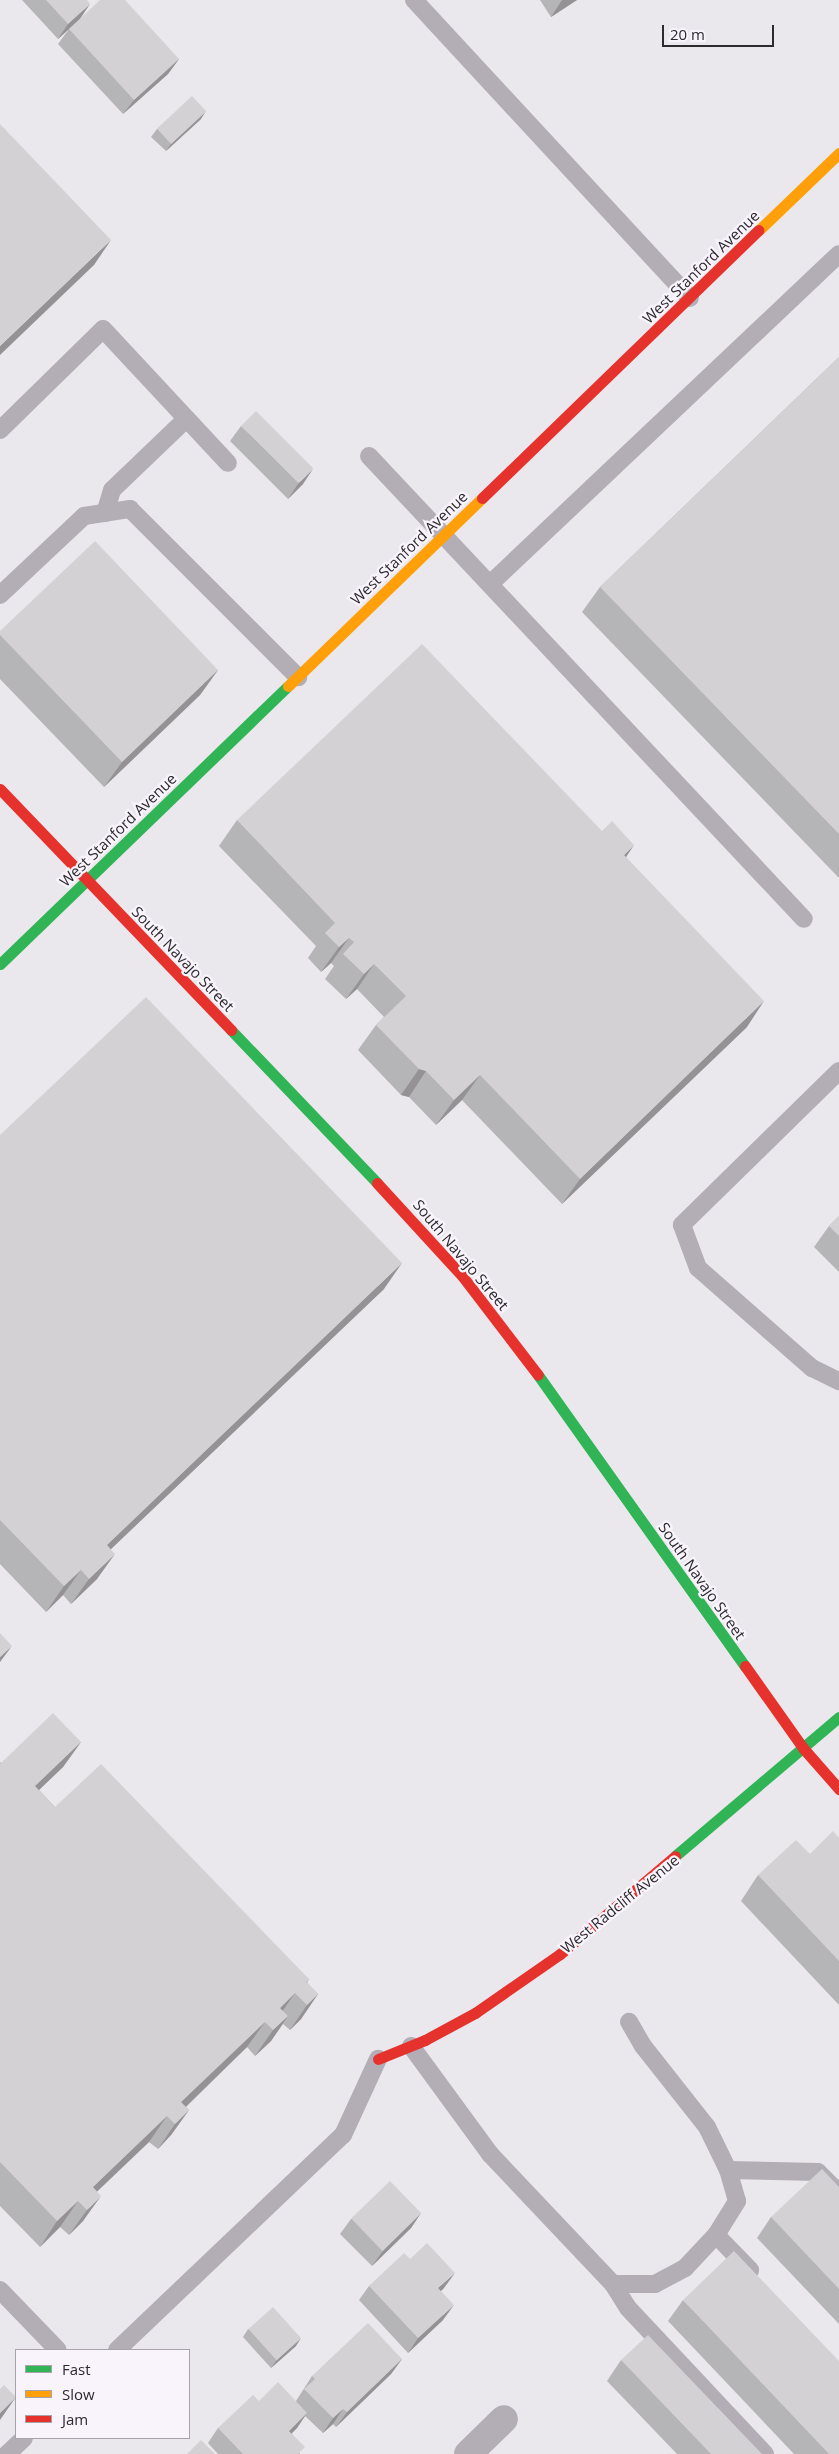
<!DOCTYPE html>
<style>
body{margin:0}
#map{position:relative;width:839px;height:2454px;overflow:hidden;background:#ebe8ed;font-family:"Open Sans",sans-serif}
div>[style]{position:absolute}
.lane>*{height:18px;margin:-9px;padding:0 9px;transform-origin:9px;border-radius:9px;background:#b3adb6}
.street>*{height:28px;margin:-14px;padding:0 14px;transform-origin:14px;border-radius:14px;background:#b3adb6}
.fast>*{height:11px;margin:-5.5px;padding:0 5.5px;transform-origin:5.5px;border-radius:5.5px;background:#30b455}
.slow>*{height:11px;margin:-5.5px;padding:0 5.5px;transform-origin:5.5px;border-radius:5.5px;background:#ff9f0a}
.jam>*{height:11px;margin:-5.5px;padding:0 5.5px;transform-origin:5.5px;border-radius:5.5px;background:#e5322d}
.wall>*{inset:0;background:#b5b4b6}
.shaded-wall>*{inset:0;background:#949294}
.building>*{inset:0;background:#d3d1d4;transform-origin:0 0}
span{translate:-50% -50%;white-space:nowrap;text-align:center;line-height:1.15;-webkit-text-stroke:4.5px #f9f4fc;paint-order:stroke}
.street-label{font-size:15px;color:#2c2a2d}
.legend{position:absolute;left:15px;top:2349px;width:175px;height:90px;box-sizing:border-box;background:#f9f4fc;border:1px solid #a7a3a9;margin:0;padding:6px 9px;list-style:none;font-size:15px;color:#2c2a2d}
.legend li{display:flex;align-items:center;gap:10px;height:25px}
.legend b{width:25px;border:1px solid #a7a3a9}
.scale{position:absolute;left:662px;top:25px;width:112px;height:22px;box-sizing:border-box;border:2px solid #2c2a2d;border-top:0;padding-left:6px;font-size:15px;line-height:18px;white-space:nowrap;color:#2c2a2d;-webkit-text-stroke:4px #f9f4fc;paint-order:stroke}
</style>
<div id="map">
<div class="lane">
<div style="left:414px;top:0;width:406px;rotate:47.2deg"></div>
<div style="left:0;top:430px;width:144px;rotate:-44.4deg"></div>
<div style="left:103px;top:329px;width:183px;rotate:47deg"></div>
<div style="left:369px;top:456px;width:635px;rotate:46.79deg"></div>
<div style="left:105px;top:513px;width:24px;rotate:-73deg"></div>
<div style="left:112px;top:490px;width:103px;rotate:-43.8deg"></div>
<div style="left:490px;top:584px;width:480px;rotate:-43.4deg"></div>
<div style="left:0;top:595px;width:115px;rotate:-43.2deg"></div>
<div style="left:84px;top:516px;width:47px;rotate:-8.7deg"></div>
<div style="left:130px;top:509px;width:238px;rotate:45deg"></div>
<div style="left:839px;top:1071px;width:220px;rotate:135.6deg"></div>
<div style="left:682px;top:1225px;width:46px;rotate:69.6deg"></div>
<div style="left:698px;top:1268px;width:152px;rotate:41.3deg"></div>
<div style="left:812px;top:1368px;width:30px;rotate:26deg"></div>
<div style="left:411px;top:2046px;width:134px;rotate:53.8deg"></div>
<div style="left:490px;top:2154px;width:179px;rotate:46.6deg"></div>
<div style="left:613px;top:2284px;width:42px"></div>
<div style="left:655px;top:2284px;width:34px;rotate:-28deg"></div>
<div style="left:685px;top:2268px;width:45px;rotate:-46.8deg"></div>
<div style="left:716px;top:2235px;width:40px;rotate:-58deg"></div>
<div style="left:737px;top:2201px;width:32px;rotate:-106deg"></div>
<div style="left:728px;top:2170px;width:48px;rotate:-116deg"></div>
<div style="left:707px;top:2127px;width:103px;rotate:-128.3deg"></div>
<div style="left:643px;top:2046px;width:28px;rotate:-120deg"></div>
<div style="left:728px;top:2170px;width:90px;rotate:1.3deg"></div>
<div style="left:818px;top:2172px;width:30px;rotate:45deg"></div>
<div style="left:716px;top:2235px;width:49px;rotate:45.8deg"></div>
<div style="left:613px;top:2284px;width:28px;rotate:58deg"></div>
<div style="left:628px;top:2308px;width:200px;rotate:46.8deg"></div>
<div style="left:0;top:2290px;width:83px;rotate:46deg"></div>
<div style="left:117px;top:2350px;width:312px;rotate:-43.6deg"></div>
<div style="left:343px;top:2135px;width:84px;rotate:-65.3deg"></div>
<div style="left:7px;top:2454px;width:23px;rotate:-43deg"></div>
</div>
<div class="street">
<div style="left:468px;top:2454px;width:50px;rotate:-44.2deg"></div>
</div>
<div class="fast">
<div style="left:0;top:964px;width:400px;rotate:-44deg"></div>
<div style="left:231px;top:1030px;width:211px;rotate:46.3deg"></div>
<div style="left:538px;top:1375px;width:357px;rotate:54.6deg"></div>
<div style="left:675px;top:1856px;width:215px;rotate:-40.3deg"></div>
</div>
<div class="slow">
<div style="left:759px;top:230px;width:111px;rotate:-43.9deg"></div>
<div style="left:288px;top:686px;width:270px;rotate:-44.1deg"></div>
</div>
<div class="jam">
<div style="left:482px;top:498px;width:385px;rotate:-44.1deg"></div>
<div style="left:0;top:789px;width:334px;rotate:46.2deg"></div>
<div style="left:377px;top:1183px;width:127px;rotate:47.5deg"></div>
<div style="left:463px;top:1277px;width:123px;rotate:52.6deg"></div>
<div style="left:745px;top:1666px;width:100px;rotate:54.7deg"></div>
<div style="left:803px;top:1748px;width:55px;rotate:48.7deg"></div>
<div style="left:378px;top:2059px;width:51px;rotate:-22deg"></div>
<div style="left:425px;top:2040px;width:57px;rotate:-28.4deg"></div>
<div style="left:475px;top:2013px;width:103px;rotate:-34.8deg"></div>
<div style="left:560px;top:1954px;width:151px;rotate:-40.4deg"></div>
</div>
<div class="wall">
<div style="clip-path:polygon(22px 0,87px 0,80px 19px,179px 59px,168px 74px,123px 114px,58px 44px,69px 29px,58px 39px)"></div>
<div style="clip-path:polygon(540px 0,577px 0,551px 17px)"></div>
<div style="clip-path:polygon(201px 119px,166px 151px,151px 137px,157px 129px)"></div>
<div style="clip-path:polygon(839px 357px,839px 878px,582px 612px,600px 587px)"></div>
<div style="clip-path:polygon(241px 426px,303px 484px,288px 499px,230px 441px)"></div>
<div style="clip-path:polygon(0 631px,218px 670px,200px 695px,104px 787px,0 679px)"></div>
<div style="clip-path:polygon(237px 820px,626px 857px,747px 1027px,562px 1204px,462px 1100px,436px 1125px,409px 1097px,401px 1095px,358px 1050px,376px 1025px,384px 1017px,357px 989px,346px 999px,325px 979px,334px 966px,331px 963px,321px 972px,308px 958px,316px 946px,219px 846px)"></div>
<div style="clip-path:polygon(0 1135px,384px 1289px,111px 1549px,97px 1579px,71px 1604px,63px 1595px,46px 1612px,0 1564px)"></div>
<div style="clip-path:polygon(839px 1216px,839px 1272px,814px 1247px,829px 1226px)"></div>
<div style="clip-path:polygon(81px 1742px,63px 1767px,39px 1790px,55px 1807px,309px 1979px,307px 1983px,318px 1994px,301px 2019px,290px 2030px,283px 2024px,271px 2041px,255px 2056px,247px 2047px,186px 2107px,189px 2110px,171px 2135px,158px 2149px,149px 2142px,97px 2191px,83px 2221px,69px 2235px,60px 2227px,40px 2247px,0 2206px,0 1762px,1px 1763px)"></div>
<div style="clip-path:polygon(839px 1838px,839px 2005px,741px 1901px,758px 1875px,810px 1854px)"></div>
<div style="clip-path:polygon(839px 2187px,839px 2324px,757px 2238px,771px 2217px)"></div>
<div style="clip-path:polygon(421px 2213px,411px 2228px,372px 2266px,340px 2234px,351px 2219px)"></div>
<div style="clip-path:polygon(410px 2259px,444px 2288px,441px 2291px,443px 2320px,408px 2353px,359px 2300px,369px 2286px)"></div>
<div style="clip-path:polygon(683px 2300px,839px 2454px,794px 2454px,668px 2321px)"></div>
<div style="clip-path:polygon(248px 2329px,296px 2346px,271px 2368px,243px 2337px)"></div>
<div style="clip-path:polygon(402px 2359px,391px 2374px,336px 2427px,333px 2424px,323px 2433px,305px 2416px,297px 2428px,292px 2433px,300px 2454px,218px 2454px,208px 2443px,218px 2428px,259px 2401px,296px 2401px,312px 2376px)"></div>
<div style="clip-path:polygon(621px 2360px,762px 2454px,677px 2454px,607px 2381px)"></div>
</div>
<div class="shaded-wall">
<div style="clip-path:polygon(562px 0,577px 0,551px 17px)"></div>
<div style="clip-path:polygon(90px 4px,80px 19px,58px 39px,68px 24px)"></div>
<div style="clip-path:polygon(179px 59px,168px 74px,123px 114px,134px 100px)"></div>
<div style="clip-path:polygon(206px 111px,201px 119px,166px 151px,171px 144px)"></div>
<div style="clip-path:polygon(111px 240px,94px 265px,0 355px,0 346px)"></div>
<div style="clip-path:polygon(313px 469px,303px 484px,288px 499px,298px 484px)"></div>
<div style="clip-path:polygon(218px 670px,200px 695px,104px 787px,122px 762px)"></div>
<div style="clip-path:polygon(634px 845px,617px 871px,624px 855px)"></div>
<div style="clip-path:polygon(349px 938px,331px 963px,321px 972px,339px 947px)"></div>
<div style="clip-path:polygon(374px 964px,357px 989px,346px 999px,364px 974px)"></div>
<div style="clip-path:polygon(764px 1001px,747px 1027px,562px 1204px,580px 1179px)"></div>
<div style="clip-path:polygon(419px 1069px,426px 1071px,409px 1097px,401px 1095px)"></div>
<div style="clip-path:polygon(480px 1075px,462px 1100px,436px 1125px,454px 1100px)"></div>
<div style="clip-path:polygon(402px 1263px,384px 1289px,89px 1570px,107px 1545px)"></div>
<div style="clip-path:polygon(115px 1554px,97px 1579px,71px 1604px,89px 1579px)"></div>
<div style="clip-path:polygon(81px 1570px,63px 1595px,46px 1612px,64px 1586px)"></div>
<div style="clip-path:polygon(12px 1646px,0 1662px,0 1657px)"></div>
<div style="clip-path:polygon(81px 1742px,63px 1767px,17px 1811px,35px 1786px)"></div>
<div style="clip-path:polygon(295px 1993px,277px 2019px,280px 2008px)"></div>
<div style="clip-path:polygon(318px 1994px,301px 2019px,290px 2030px,307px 2005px)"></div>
<div style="clip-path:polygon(288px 2016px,271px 2041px,255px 2056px,273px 2030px)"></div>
<div style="clip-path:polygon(265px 2022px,247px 2047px,172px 2120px,181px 2102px)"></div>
<div style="clip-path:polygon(189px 2110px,171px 2135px,158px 2149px,175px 2124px)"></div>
<div style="clip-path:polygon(167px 2116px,149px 2142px,82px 2206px,93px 2187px)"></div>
<div style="clip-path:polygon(101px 2196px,83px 2221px,69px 2235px,87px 2210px)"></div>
<div style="clip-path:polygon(78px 2201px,60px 2227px,40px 2247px,57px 2221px)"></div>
<div style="clip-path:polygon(421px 2213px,411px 2228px,372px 2266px,382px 2252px)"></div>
<div style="clip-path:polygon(455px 2273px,444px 2288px,428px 2303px,438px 2288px)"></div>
<div style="clip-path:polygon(454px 2305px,443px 2320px,408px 2353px,418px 2338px)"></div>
<div style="clip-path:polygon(301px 2338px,296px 2346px,271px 2368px,276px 2361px)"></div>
<div style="clip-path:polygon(402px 2359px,391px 2374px,336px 2427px,347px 2412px)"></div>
<div style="clip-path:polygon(16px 2397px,0 2420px,0 2413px)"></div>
<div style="clip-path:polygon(343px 2409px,333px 2424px,323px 2433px,333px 2418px)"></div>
<div style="clip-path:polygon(307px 2413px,297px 2428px,279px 2446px,289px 2431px)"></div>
</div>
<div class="building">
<div style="clip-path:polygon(46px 0,87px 0,90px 4px,68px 24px)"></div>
<div style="clip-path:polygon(100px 0,125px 0,179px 59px,134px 100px,69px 29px)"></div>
<div style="left:192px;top:96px;width:21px;height:48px;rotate:47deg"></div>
<div style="clip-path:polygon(0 124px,111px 240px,0 346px)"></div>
<div style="clip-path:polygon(839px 357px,839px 834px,600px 587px)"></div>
<div style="left:256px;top:411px;width:81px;height:21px;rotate:45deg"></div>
<div style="clip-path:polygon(95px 541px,218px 670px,122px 762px,0 635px,0 631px)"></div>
<div style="clip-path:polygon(422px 644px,602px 831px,612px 821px,634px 845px,624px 855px,764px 1001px,580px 1179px,480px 1075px,454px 1100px,426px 1071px,419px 1069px,376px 1025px,406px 996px,374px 964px,364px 974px,343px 954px,354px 942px,349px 938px,339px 947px,325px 933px,335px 923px,237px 820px)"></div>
<div style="clip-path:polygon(146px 997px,402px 1263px,107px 1545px,115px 1554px,89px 1579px,81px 1570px,64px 1586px,0 1520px,0 1135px)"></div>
<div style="clip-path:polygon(839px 1216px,839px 1236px,829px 1226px)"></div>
<div style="clip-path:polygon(0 1633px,12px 1646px,0 1657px)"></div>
<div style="clip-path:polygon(53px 1713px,81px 1742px,35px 1786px,55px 1807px,101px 1764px,309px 1979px,306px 1982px,318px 1994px,307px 2005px,295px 1993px,280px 2008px,288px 2016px,273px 2030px,265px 2022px,181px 2102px,189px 2110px,175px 2124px,167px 2116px,93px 2187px,101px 2196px,87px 2210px,78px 2201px,57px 2221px,0 2162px,0 1764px)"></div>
<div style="clip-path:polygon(833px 1831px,839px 1838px,839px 1961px,758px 1875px,796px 1840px,810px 1854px)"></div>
<div style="clip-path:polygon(822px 2169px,839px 2187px,839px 2289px,771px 2217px)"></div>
<div style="left:390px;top:2181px;width:45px;height:54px;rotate:46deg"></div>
<div style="clip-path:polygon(427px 2243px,455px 2273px,438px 2288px,454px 2305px,418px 2338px,369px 2286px,404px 2253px,410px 2259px)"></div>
<div style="clip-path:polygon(734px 2251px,839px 2361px,839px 2454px,829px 2454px,683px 2300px)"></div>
<div style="left:273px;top:2307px;width:42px;height:33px;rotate:48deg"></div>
<div style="clip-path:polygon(368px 2323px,402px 2359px,347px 2412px,343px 2409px,333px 2418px,304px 2389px,315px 2379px,312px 2376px)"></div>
<div style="clip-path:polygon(648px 2335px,762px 2454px,711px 2454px,621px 2360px)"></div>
<div style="clip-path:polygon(278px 2382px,307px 2413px,289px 2431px,305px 2447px,298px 2454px,243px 2454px,218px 2428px,253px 2395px,259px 2401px)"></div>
<div style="clip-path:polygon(4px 2385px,16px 2397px,0 2413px,0 2389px)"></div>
<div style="clip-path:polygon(201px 2440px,215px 2454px,187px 2454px)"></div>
</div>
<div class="street-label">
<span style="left:701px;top:267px;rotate:-44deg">West Stanford Avenue</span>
<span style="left:409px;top:548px;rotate:-44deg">West Stanford Avenue</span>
<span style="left:118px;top:830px;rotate:-44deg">West Stanford Avenue</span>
<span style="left:183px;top:959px;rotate:46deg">South Navajo Street</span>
<span style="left:461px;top:1255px;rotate:50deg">South Navajo Street</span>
<span style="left:702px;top:1581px;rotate:55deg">South Navajo Street</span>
<span style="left:620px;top:1904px;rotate:-39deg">West Radcliff Avenue</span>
</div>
<ul class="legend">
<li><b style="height:6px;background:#30b455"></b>Fast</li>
<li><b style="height:6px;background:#ff9f0a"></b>Slow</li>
<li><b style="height:6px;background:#e5322d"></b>Jam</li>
</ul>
<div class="scale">20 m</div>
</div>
